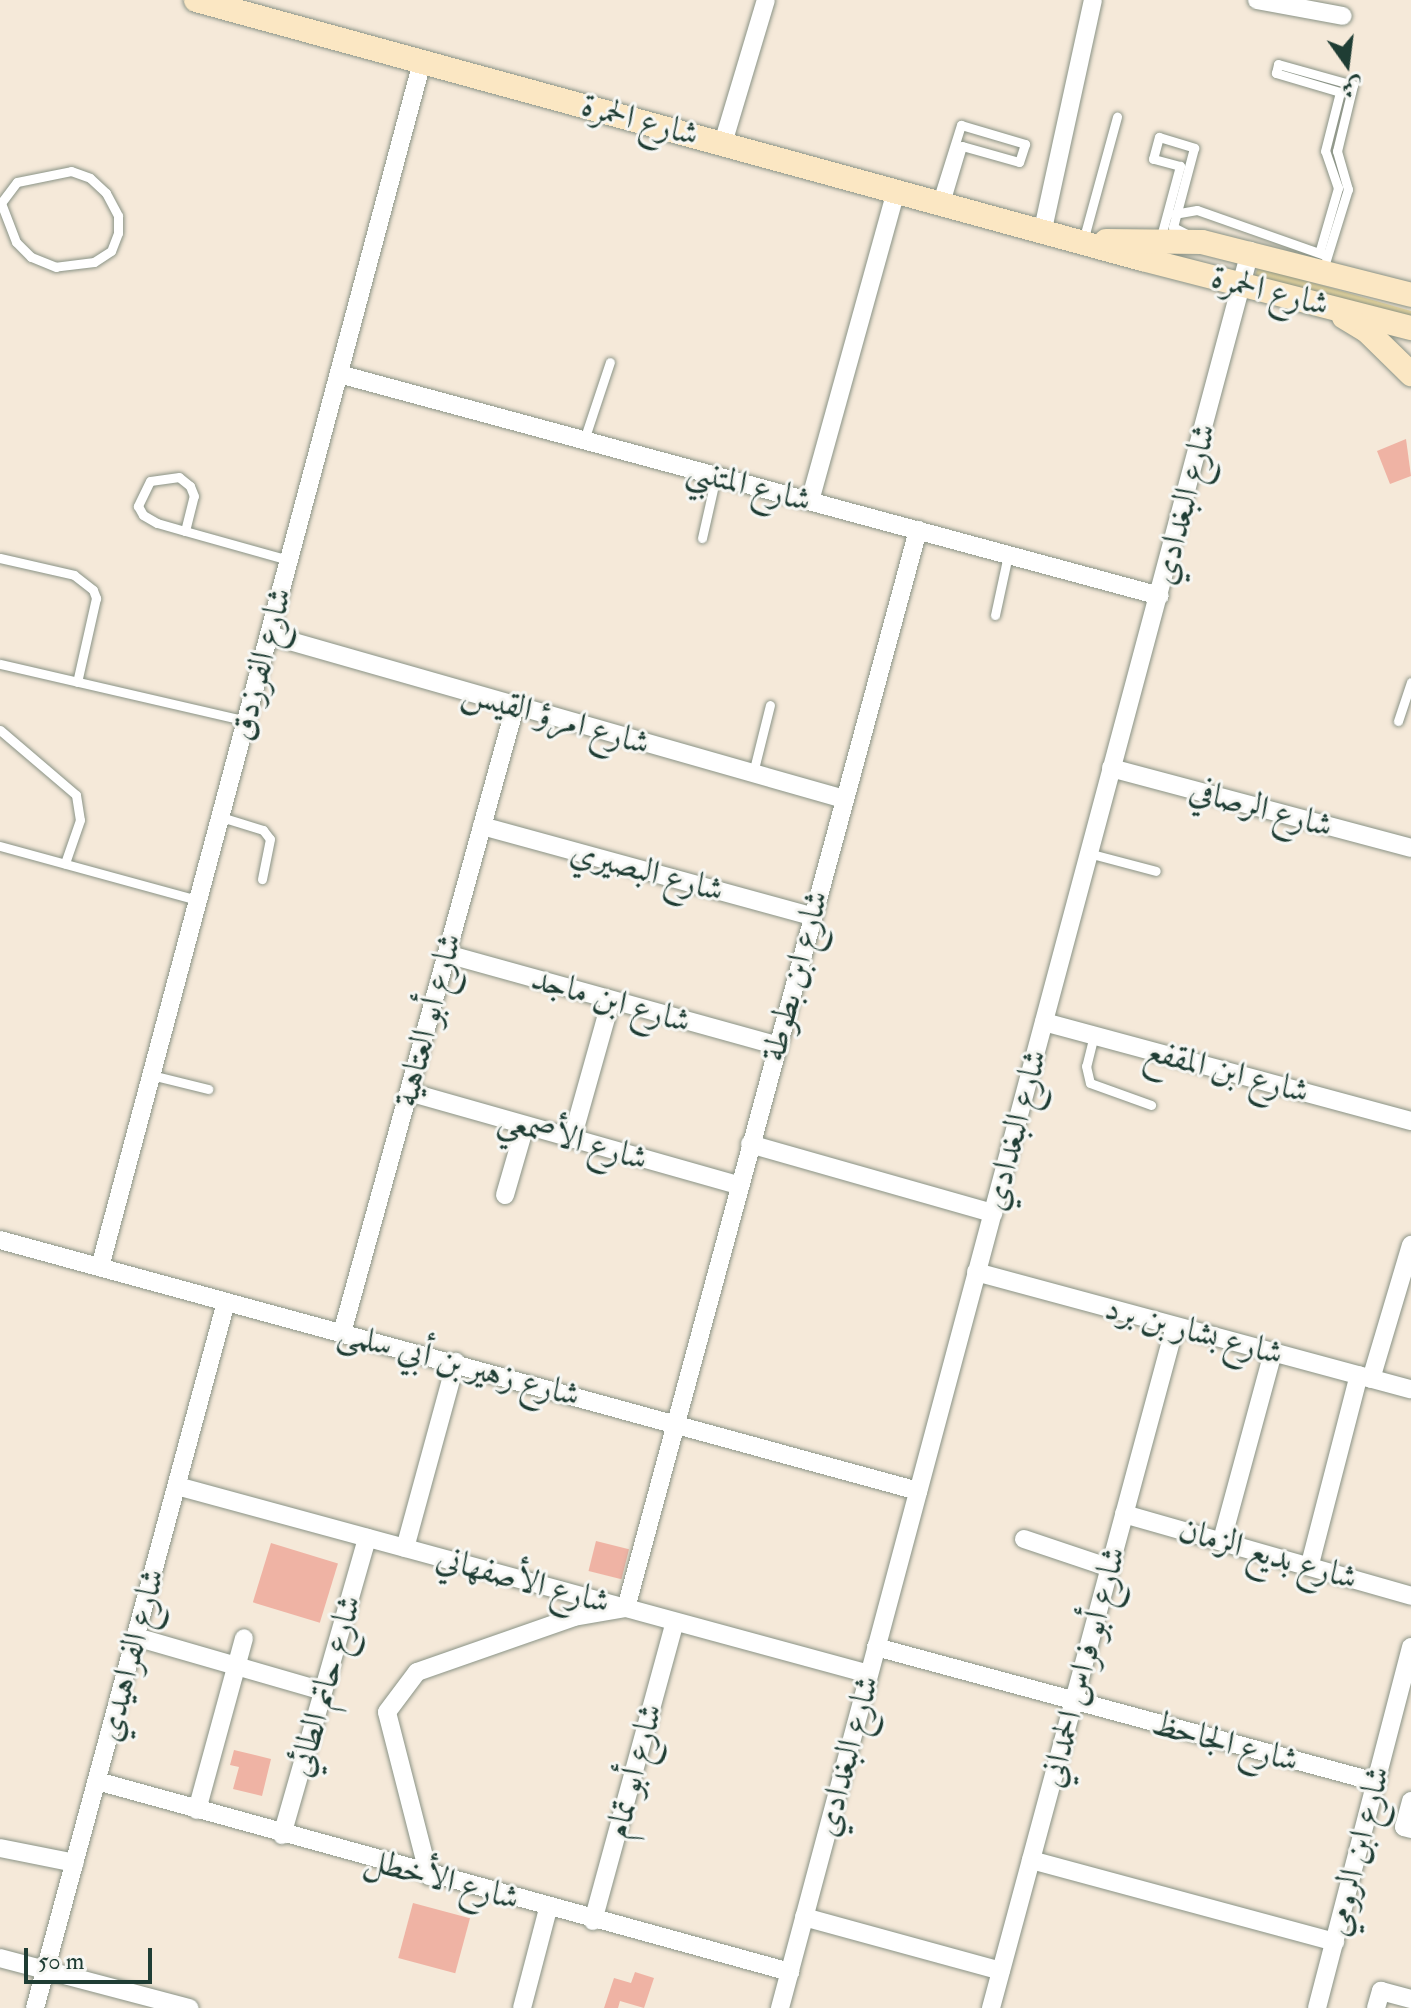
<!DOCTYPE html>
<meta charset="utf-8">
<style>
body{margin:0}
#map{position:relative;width:1411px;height:2008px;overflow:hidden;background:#f5e9d9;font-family:"IM FELL Double Pica",Amiri,serif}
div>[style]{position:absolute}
.sand>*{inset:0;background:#eeda9e}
.building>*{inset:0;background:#efb3a4;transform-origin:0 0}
.roads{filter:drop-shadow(0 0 2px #8a9386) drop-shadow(0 0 2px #8a9386)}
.lane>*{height:9px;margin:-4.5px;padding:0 4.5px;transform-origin:4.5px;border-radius:4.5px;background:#fff}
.street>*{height:18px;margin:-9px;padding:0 9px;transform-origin:9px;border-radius:9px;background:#fff}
.secondary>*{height:24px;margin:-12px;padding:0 12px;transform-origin:12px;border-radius:12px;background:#fbe7c3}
span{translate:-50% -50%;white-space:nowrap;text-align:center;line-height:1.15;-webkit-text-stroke:6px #f6f6f2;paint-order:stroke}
.street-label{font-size:34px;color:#1f3d34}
.north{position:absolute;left:1307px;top:24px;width:80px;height:80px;-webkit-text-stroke:6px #f6f6f2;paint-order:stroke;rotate:166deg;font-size:22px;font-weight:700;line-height:32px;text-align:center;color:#1f3d34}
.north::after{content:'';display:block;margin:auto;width:28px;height:36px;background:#1f3d34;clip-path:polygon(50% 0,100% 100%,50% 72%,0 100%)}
.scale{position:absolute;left:24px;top:1948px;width:128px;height:36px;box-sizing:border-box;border:4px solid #1f3d34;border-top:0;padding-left:10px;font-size:24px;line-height:28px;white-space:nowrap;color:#1f3d34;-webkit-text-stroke:6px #f6f6f2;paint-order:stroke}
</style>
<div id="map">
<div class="sand">
<div style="clip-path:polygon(1258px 267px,1411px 311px,1411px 322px,1254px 279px)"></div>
</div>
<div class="building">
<div style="clip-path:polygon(1406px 439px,1411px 476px,1390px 484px,1377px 451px)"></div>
<div style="left:596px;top:1541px;width:34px;height:31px;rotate:14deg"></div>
<div style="left:271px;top:1543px;width:70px;height:62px;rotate:17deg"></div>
<div style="clip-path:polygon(234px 1750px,271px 1759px,262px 1796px,233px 1789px,239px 1767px,230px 1765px)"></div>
<div style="left:413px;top:1903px;width:59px;height:57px;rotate:15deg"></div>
<div style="clip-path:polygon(635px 1972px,654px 1978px,644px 2008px,620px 2001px,618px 2008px,604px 2008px,614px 1978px,631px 1983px)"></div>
</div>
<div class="roads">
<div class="lane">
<div style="left:71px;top:171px;width:20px;rotate:20deg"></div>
<div style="left:90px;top:178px;width:22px;rotate:43deg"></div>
<div style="left:106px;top:193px;width:26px;rotate:62deg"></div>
<div style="left:118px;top:216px;width:17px;rotate:90deg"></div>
<div style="left:118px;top:233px;width:19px;rotate:111deg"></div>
<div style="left:111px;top:251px;width:20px;rotate:147deg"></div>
<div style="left:94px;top:262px;width:38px;rotate:173deg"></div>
<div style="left:56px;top:267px;width:27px;rotate:-158deg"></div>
<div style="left:31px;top:257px;width:21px;rotate:-135deg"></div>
<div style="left:16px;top:242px;width:42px;rotate:-111deg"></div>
<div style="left:1px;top:203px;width:26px;rotate:-53deg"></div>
<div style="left:17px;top:182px;width:55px;rotate:-11.5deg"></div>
<div style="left:937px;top:201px;width:80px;rotate:-72.5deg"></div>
<div style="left:961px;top:125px;width:67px;rotate:16.5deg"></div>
<div style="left:1025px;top:144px;width:19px;rotate:108deg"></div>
<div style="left:1019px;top:162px;width:59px;rotate:-164.3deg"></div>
<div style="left:962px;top:146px;width:59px;rotate:106.6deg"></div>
<div style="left:1174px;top:214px;width:23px;rotate:-10deg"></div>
<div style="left:1197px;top:210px;width:133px;rotate:19.4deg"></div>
<div style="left:1160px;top:240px;width:77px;rotate:-74.9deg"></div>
<div style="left:1180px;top:166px;width:28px;rotate:-165deg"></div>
<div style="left:1153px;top:159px;width:23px;rotate:-75deg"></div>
<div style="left:1159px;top:137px;width:37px;rotate:17deg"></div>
<div style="left:1194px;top:148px;width:82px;rotate:104.9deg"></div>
<div style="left:1173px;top:227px;width:16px;rotate:27deg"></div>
<div style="left:1083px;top:241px;width:129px;rotate:-74.7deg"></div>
<div style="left:1320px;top:250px;width:65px;rotate:-73.8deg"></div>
<div style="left:1338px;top:188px;width:39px;rotate:-109deg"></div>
<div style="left:1325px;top:151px;width:61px;rotate:-75.7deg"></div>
<div style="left:1340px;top:92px;width:67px;rotate:-163.5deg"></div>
<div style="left:1276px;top:73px;width:9px;rotate:-77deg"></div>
<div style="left:1278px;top:64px;width:78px;rotate:15.6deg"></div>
<div style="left:1353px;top:85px;width:68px;rotate:103.6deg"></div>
<div style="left:1337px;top:151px;width:40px;rotate:74deg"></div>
<div style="left:1348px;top:189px;width:74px;rotate:107.2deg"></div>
<div style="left:584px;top:440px;width:82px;rotate:-71.6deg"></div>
<div style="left:185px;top:531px;width:36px;rotate:-76deg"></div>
<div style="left:194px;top:496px;width:11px;rotate:-112deg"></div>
<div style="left:190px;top:486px;width:14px;rotate:-141deg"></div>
<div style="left:179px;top:477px;width:29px;rotate:172deg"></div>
<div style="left:150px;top:481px;width:28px;rotate:116deg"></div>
<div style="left:138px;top:506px;width:10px;rotate:61deg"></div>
<div style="left:143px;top:515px;width:16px;rotate:30deg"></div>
<div style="left:157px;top:523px;width:29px;rotate:16deg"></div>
<div style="left:185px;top:531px;width:108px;rotate:15.6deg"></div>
<div style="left:702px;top:538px;width:64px;rotate:-77.3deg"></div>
<div style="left:0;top:558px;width:76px;rotate:12.9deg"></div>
<div style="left:74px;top:575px;width:24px;rotate:38deg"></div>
<div style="left:93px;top:590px;width:9px;rotate:69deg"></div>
<div style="left:96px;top:598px;width:86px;rotate:102.7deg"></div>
<div style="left:995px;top:615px;width:61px;rotate:-77.8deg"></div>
<div style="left:0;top:664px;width:253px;rotate:13deg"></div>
<div style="left:1398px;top:721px;width:41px;rotate:-71.6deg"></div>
<div style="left:0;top:730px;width:100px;rotate:40.5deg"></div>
<div style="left:76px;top:795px;width:25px;rotate:81deg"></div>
<div style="left:80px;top:820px;width:46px;rotate:109.2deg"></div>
<div style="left:753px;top:773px;width:70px;rotate:-76deg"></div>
<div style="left:221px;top:817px;width:44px;rotate:17.2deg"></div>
<div style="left:263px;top:830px;width:11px;rotate:52deg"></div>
<div style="left:270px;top:839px;width:41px;rotate:101.3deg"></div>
<div style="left:0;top:846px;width:205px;rotate:15.3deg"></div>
<div style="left:1088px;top:853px;width:70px;rotate:14.8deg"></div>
<div style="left:1094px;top:1035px;width:32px;rotate:104deg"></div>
<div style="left:1086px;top:1066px;width:17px;rotate:77deg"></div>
<div style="left:1090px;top:1083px;width:65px;rotate:19.8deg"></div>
<div style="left:151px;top:1075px;width:59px;rotate:13.8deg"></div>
</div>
<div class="street">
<div style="left:1257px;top:0;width:87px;rotate:10.5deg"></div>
<div style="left:723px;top:143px;width:149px;rotate:-73.3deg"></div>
<div style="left:1043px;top:229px;width:234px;rotate:-77.7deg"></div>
<div style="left:339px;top:374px;width:850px;rotate:15.13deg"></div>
<div style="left:810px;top:501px;width:323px;rotate:-74.5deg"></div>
<div style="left:269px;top:635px;width:598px;rotate:15.92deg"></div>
<div style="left:1111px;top:768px;width:310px;rotate:14.9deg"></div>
<div style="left:482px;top:826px;width:342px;rotate:15.3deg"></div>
<div style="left:447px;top:954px;width:341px;rotate:15.5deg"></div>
<div style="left:1044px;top:1022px;width:380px;rotate:15.1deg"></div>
<div style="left:409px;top:1092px;width:342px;rotate:15.8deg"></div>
<div style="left:572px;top:1139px;width:144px;rotate:-74.3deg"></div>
<div style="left:750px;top:1144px;width:253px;rotate:15.9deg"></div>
<div style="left:505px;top:1195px;width:72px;rotate:-73.8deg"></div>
<div style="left:0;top:1240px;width:952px;rotate:15.29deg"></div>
<div style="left:100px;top:1267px;width:1247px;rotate:-75.04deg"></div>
<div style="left:976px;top:1272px;width:450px;rotate:15.1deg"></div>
<div style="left:342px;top:1333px;width:649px;rotate:-74.55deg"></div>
<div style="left:1371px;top:1379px;width:140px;rotate:-73.4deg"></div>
<div style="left:177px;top:1486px;width:717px;rotate:15.2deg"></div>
<div style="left:1124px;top:1514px;width:298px;rotate:15.9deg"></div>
<div style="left:1024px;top:1539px;width:91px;rotate:18.6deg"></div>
<div style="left:1222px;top:1540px;width:195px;rotate:-74.8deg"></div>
<div style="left:405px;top:1548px;width:193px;rotate:-74.7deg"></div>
<div style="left:1310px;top:1564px;width:195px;rotate:-75.5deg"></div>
<div style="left:136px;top:1637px;width:195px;rotate:16.1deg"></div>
<div style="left:876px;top:1647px;width:518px;rotate:15.11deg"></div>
<div style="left:97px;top:1781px;width:719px;rotate:15.41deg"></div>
<div style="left:1411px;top:1801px;width:27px;rotate:105deg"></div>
<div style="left:1404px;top:1827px;width:7px;rotate:16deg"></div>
<div style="left:197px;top:1810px;width:178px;rotate:-74.7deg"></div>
<div style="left:282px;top:1835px;width:309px;rotate:-74deg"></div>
<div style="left:0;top:1848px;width:76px;rotate:11.3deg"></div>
<div style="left:1031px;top:1860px;width:315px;rotate:15.1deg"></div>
<div style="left:429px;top:1876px;width:169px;rotate:-104.4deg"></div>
<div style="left:387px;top:1712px;width:50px;rotate:-53.1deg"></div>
<div style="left:417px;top:1672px;width:166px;rotate:-19.3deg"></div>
<div style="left:574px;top:1617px;width:53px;rotate:-9.8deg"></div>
<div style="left:626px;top:1608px;width:1117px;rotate:-74.84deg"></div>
<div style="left:804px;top:1917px;width:204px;rotate:15.3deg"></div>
<div style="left:593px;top:1921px;width:310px;rotate:-74.7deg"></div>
<div style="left:0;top:1958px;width:196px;rotate:14.8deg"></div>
<div style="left:35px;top:2008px;width:731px;rotate:-74.86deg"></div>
<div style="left:522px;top:2008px;width:102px;rotate:-75.3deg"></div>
<div style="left:780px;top:2008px;width:1819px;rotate:-75.02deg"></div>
<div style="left:991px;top:2008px;width:706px;rotate:-74.9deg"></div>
<div style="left:1317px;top:2008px;width:373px;rotate:-75.4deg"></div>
<div style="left:1376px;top:2008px;width:18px;rotate:-74deg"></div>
<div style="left:1381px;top:1991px;width:31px;rotate:15deg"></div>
</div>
<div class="secondary">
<div style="left:196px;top:0;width:981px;rotate:15.31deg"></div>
<div style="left:1142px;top:259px;width:278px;rotate:14.4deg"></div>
<div style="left:1106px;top:241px;width:96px;rotate:0.6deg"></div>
<div style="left:1202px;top:242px;width:216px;rotate:14.2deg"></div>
<div style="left:1344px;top:317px;width:27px;rotate:31deg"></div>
<div style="left:1367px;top:331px;width:62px;rotate:44.3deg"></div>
</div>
</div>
<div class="street-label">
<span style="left:640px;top:120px;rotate:15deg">شارع الحمرة</span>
<span style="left:1270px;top:291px;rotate:14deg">شارع الحمرة</span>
<span style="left:749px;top:485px;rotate:15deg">شارع المتنبي</span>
<span style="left:1184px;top:504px;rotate:-75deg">شارع البغدادي</span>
<span style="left:261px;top:664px;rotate:-75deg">شارع الفرزدق</span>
<span style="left:556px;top:718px;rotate:16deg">شارع امرؤ القيس</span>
<span style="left:1261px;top:808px;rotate:15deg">شارع الرصافي</span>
<span style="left:647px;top:871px;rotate:15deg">شارع البصيري</span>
<span style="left:795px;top:976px;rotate:-75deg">شارع ابن بطوطة</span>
<span style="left:611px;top:1000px;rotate:16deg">شارع ابن ماجد</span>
<span style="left:428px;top:1020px;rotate:-75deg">شارع أبو العتاهية</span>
<span style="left:1227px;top:1071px;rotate:15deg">شارع ابن المقفع</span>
<span style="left:1015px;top:1130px;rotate:-75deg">شارع البغدادي</span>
<span style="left:573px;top:1139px;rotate:16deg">شارع الأصمعي</span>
<span style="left:1194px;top:1331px;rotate:15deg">شارع بشار بن برد</span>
<span style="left:459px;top:1364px;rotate:15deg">شارع زهير بن أبي سلمى</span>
<span style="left:1268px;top:1554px;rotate:16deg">شارع بديع الزمان</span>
<span style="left:523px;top:1580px;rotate:15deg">شارع الأصفهاني</span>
<span style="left:131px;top:1655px;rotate:-75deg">شارع الفراهيدي</span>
<span style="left:1083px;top:1667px;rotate:-75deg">شارع أبو فراس الحمداني</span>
<span style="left:325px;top:1686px;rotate:-74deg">شارع حاتم الطائي</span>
<span style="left:1225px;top:1742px;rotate:15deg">شارع الجاحظ</span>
<span style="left:847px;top:1756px;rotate:-75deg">شارع البغدادي</span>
<span style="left:634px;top:1771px;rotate:-75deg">شارع أبو تمام</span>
<span style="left:1358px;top:1851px;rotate:-76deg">شارع ابن الرومي</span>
<span style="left:442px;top:1879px;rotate:15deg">شارع الأخطل</span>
</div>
<div class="north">ش</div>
<div class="scale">50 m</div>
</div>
